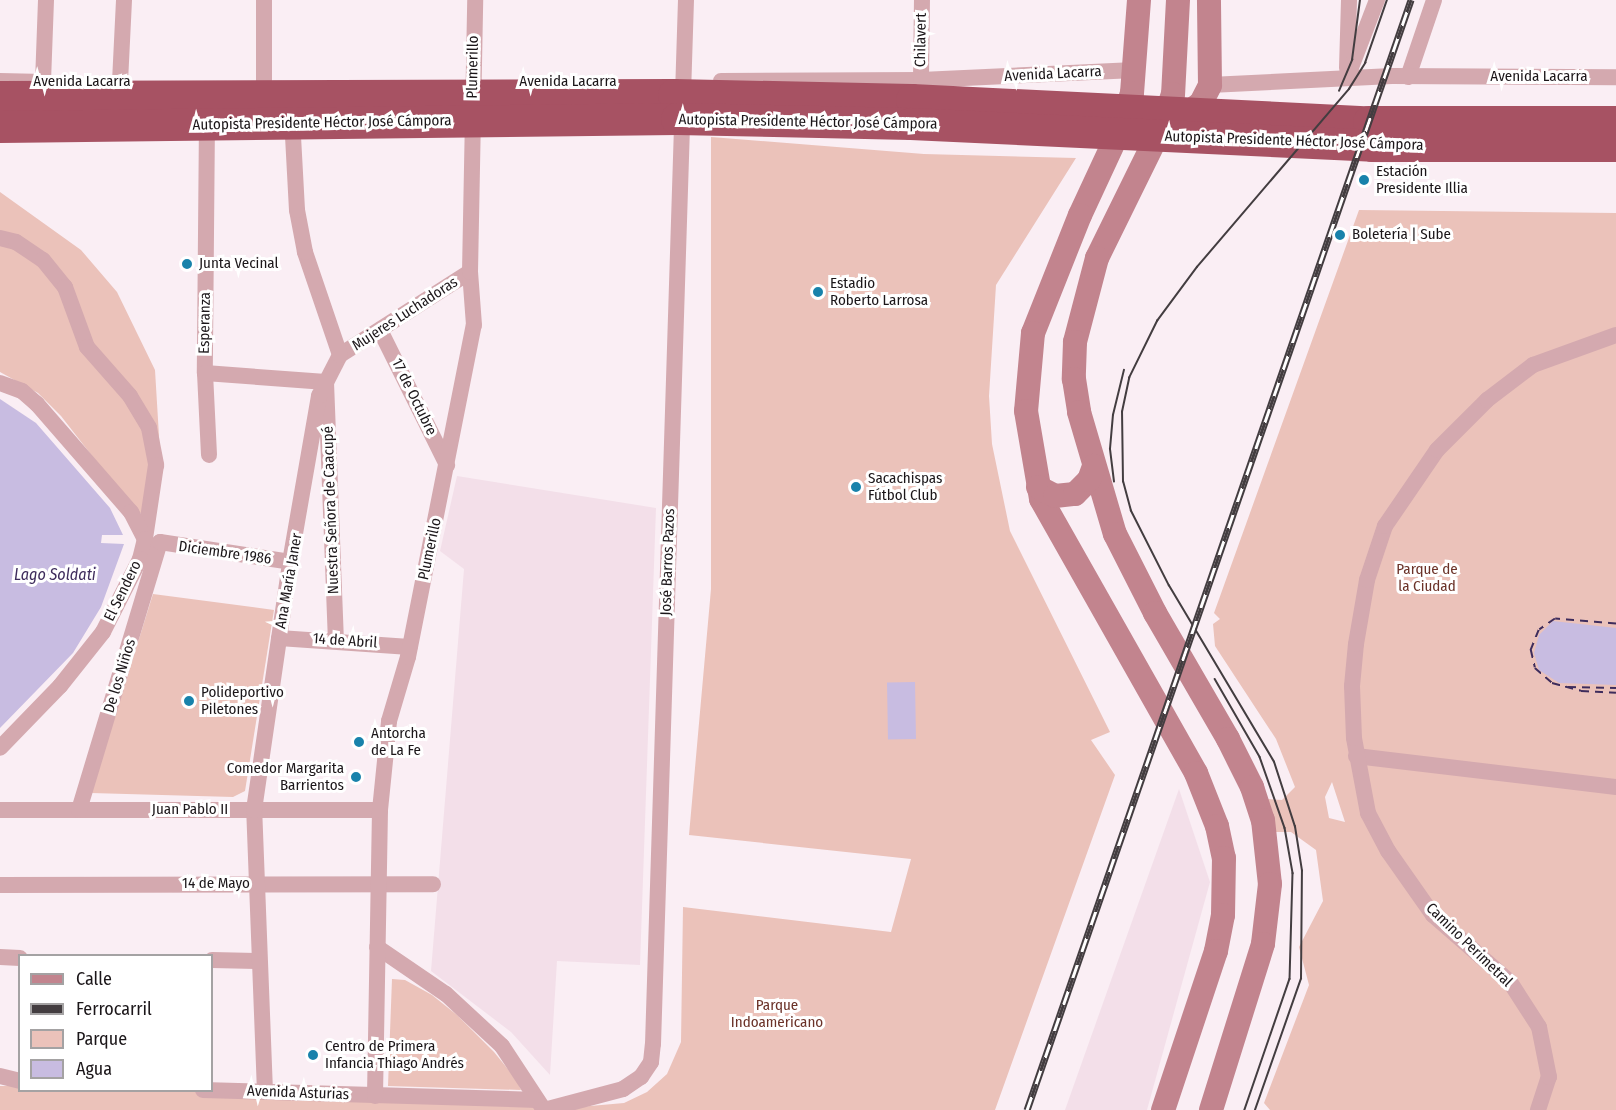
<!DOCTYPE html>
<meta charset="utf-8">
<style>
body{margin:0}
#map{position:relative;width:1616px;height:1110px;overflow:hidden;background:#faeef4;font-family:"Fira Sans Condensed",sans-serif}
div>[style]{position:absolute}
.built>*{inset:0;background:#f3dfe9}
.green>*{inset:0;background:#ebc2ba}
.water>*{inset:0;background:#c8bce1;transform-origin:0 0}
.ferry>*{height:1.5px;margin-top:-0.75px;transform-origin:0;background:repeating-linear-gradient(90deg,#3e2c5c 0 8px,transparent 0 14px)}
.street>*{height:16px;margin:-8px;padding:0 8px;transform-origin:8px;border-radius:8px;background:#d4a9af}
.secondary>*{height:24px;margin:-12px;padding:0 12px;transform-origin:12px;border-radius:12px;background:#c2848e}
.highway>*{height:32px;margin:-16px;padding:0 16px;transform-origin:16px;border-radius:16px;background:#a75263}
.tram>*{height:1.5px;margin:-0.75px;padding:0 0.75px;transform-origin:0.75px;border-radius:0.75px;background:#433d40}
.rail>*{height:7px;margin-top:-3.5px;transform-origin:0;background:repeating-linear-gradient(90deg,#fff 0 14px,#433d40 0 28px);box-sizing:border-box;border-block:2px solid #433d40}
.dots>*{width:16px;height:16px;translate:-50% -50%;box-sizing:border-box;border:3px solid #fff;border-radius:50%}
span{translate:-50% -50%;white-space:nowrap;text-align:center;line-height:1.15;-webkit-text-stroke:6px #fff;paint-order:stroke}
.street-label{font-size:15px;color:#1b1619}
.poi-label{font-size:15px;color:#1b1619}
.left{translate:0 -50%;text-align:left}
.right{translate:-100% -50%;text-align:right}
.park-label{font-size:15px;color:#6b3228}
.water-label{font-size:16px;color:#3e2c5c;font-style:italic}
.legend{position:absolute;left:18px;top:954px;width:195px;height:138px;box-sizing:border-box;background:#fff;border:2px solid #a4a2a3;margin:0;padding:8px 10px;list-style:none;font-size:18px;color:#1b1619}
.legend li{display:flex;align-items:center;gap:12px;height:30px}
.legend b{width:30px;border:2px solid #a4a2a3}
</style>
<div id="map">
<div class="built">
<div style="clip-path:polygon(457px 476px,656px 508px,640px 965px,557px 961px,550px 1075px,511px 1032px,431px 971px,464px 569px,440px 551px)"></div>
<div style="clip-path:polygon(1179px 789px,1210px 882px,1147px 1110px,1065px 1110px)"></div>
</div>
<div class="green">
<div style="clip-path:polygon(711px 137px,924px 154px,1076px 158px,996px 285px,989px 396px,992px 444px,1010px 531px,1110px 732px,1091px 740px,1115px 775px,995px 1110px,545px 1110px,624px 1103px,647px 1092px,667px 1074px,681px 1042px,683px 907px,891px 932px,911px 859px,689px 835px,711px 589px)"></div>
<div style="clip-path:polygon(0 192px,81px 250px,117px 292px,155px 370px,161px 469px,147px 519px,128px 502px,61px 416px,38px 393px,0 372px)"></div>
<div style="clip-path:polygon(evenodd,1359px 210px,1616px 213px,1616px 1110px,1270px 1110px,1264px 1103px,1309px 985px,1299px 947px,1323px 901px,1316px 850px,1291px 832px,1273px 832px,1268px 799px,1282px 800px,1295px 787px,1276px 739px,1215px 646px,1213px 624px,1220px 619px,1214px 613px,1359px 210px,1332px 782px,1345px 822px,1329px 818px,1325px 797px,1332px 782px)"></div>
<div style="clip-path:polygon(153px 594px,274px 610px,245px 791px,233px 797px,91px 793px)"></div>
<div style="clip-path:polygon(392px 979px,405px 980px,432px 995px,457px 1015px,494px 1052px,516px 1079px,521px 1090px,388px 1086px)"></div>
<div style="clip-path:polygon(0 1086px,19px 1086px,20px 1090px,203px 1091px,537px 1100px,544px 1110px,0 1110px)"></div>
</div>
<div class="water">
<div style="clip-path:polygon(0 399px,36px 423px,110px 508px,123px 535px,102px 535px,101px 543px,124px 544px,101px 607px,73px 653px,0 728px)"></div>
<div style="clip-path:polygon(1553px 621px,1616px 628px,1616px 685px,1559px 683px,1539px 670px,1534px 653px,1539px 635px)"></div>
<div style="left:915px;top:682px;width:57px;height:28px;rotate:89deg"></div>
</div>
<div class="ferry">
<div style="left:1616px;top:624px;width:61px;rotate:-175.3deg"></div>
<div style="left:1555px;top:619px;width:19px;rotate:145deg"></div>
<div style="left:1539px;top:630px;width:22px;rotate:112deg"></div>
<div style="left:1531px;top:650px;width:18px;rotate:77deg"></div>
<div style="left:1535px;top:668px;width:23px;rotate:41deg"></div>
<div style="left:1552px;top:683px;width:30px;rotate:15deg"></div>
<div style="left:1581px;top:691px;width:35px;rotate:3deg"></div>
<div style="left:1568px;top:687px;width:48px;rotate:1.2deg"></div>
</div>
<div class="street">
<div style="left:1347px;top:68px;width:68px;rotate:-88.3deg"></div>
<div style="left:1408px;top:77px;width:81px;rotate:-71.3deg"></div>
<div style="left:1347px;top:78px;width:84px;rotate:-69deg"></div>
<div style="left:921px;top:80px;width:80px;rotate:-89.3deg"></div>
<div style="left:0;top:81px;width:44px;rotate:1.3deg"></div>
<div style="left:721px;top:81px;width:200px;rotate:-0.3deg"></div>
<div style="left:921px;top:80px;width:214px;rotate:-2.7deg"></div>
<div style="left:43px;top:82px;width:82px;rotate:-87.9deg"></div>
<div style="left:120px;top:82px;width:82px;rotate:-87.2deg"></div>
<div style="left:264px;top:82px;width:82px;rotate:-90deg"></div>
<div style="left:1210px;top:85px;width:182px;rotate:-2.8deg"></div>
<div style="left:1392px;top:76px;width:224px;rotate:0.3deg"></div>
<div style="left:207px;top:119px;width:254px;rotate:90.5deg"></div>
<div style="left:205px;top:373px;width:82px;rotate:87.2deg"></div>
<div style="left:0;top:238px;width:16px;rotate:14deg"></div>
<div style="left:16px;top:242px;width:32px;rotate:34deg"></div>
<div style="left:43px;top:260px;width:35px;rotate:51deg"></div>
<div style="left:65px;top:287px;width:64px;rotate:69.9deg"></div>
<div style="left:87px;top:347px;width:65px;rotate:48.7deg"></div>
<div style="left:130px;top:396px;width:37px;rotate:59deg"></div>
<div style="left:149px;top:428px;width:38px;rotate:79deg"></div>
<div style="left:156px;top:465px;width:75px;rotate:98.5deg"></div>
<div style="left:380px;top:330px;width:151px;rotate:63.6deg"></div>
<div style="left:340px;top:355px;width:154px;rotate:-32.6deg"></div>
<div style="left:205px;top:373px;width:121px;rotate:4.3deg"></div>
<div style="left:326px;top:382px;width:257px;rotate:87.8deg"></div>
<div style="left:0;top:383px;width:23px;rotate:20deg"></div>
<div style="left:22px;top:391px;width:20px;rotate:41deg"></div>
<div style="left:37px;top:404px;width:143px;rotate:49deg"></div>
<div style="left:131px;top:512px;width:30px;rotate:63deg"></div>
<div style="left:145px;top:539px;width:21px;rotate:104deg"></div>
<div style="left:140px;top:559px;width:82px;rotate:116.9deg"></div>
<div style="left:103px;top:632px;width:69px;rotate:128.5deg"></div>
<div style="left:60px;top:686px;width:86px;rotate:134.1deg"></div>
<div style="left:279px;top:638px;width:131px;rotate:3.9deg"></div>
<div style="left:1356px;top:756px;width:262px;rotate:6.8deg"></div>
<div style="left:0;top:810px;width:380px"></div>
<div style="left:79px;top:810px;width:280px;rotate:-73.2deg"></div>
<div style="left:160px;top:542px;width:132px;rotate:8.7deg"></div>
<div style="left:0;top:885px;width:433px;rotate:-0.1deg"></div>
<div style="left:377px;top:947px;width:83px;rotate:34.3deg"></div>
<div style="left:446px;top:994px;width:76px;rotate:42.9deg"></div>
<div style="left:502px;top:1046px;width:73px;rotate:56.7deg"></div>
<div style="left:0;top:957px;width:20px;rotate:3deg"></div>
<div style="left:212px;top:960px;width:47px;rotate:1.2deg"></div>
<div style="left:0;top:1076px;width:21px;rotate:14deg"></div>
<div style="left:203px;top:1090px;width:334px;rotate:1.7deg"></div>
<div style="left:265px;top:1092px;width:282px;rotate:-92.2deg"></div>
<div style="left:254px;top:810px;width:251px;rotate:-81.7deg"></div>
<div style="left:290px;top:562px;width:169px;rotate:-80.1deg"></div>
<div style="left:319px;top:396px;width:46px;rotate:-62.9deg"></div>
<div style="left:340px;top:355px;width:109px;rotate:-108.8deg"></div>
<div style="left:305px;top:252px;width:43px;rotate:-100.8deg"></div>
<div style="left:297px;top:210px;width:93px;rotate:-93.1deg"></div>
<div style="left:375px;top:1096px;width:286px;rotate:-89deg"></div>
<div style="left:380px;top:810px;width:89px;rotate:-84.2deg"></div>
<div style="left:389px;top:721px;width:67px;rotate:-73.5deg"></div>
<div style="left:408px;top:657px;width:338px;rotate:-78.8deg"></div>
<div style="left:474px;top:325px;width:53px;rotate:-94.3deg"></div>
<div style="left:470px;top:272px;width:272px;rotate:-88.9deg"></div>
<div style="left:544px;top:1110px;width:82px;rotate:-14.9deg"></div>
<div style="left:623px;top:1089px;width:22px;rotate:-34deg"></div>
<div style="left:641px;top:1077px;width:18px;rotate:-56deg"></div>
<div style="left:651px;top:1062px;width:18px;rotate:-84deg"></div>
<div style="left:653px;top:1044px;width:1045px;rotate:-88.19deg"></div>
<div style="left:1538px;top:1110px;width:35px;rotate:-72deg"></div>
<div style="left:1549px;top:1077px;width:51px;rotate:-101.3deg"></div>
<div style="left:1539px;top:1027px;width:54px;rotate:-122.8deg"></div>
<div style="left:1510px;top:982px;width:102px;rotate:-139deg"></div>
<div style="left:1433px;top:915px;width:78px;rotate:-125.1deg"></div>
<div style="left:1388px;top:851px;width:43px;rotate:-117.8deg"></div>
<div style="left:1368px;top:813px;width:76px;rotate:-100.6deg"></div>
<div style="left:1354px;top:738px;width:52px;rotate:-92.2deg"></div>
<div style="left:1352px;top:686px;width:42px;rotate:-84.6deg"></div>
<div style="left:1356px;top:644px;width:65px;rotate:-80.2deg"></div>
<div style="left:1367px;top:580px;width:57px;rotate:-71.6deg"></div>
<div style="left:1385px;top:526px;width:92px;rotate:-55.6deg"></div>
<div style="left:1437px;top:450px;width:71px;rotate:-45deg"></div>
<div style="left:1487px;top:400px;width:58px;rotate:-37.3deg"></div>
<div style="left:1533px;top:365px;width:88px;rotate:-19.9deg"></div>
</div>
<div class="secondary">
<div style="left:1139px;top:0;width:93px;rotate:94.3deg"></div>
<div style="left:1132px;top:93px;width:38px;rotate:108deg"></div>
<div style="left:1120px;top:129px;width:95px;rotate:114.9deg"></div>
<div style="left:1080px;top:215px;width:127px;rotate:111.7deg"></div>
<div style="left:1033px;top:333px;width:78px;rotate:95.1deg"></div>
<div style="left:1026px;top:411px;width:89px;rotate:80.3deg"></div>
<div style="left:1041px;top:499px;width:315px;rotate:60.5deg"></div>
<div style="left:1196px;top:773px;width:57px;rotate:68.4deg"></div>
<div style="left:1217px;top:826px;width:33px;rotate:78deg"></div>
<div style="left:1224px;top:858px;width:57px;rotate:91deg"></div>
<div style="left:1223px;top:915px;width:37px;rotate:101deg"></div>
<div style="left:1216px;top:951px;width:168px;rotate:108.4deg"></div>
<div style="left:1178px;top:0;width:94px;rotate:93deg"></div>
<div style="left:1173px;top:94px;width:36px;rotate:109deg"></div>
<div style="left:1161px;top:128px;width:145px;rotate:116.2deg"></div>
<div style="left:1097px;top:258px;width:87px;rotate:104.7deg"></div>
<div style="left:1075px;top:342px;width:37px;rotate:92deg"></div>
<div style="left:1074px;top:379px;width:33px;rotate:81deg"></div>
<div style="left:1079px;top:412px;width:127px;rotate:73.6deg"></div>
<div style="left:1115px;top:534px;width:89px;rotate:63.1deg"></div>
<div style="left:1155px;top:613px;width:146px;rotate:59.9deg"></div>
<div style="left:1228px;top:739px;width:54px;rotate:63.4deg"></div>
<div style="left:1252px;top:787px;width:35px;rotate:72deg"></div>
<div style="left:1263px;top:820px;width:64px;rotate:83.8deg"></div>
<div style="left:1270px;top:884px;width:60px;rotate:96.7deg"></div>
<div style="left:1263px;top:944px;width:174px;rotate:107.4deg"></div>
<div style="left:1179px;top:119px;width:27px;rotate:-36deg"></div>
<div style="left:1201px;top:103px;width:20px;rotate:-63deg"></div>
<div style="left:1210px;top:85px;width:85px;rotate:-90.7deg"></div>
<div style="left:1038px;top:487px;width:19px;rotate:28deg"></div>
<div style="left:1055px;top:496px;width:20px;rotate:-6deg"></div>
<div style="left:1075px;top:494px;width:20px;rotate:-45deg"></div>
<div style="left:1089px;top:480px;width:15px;rotate:-70deg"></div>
</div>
<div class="highway">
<div style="left:0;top:97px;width:674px;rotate:-0.17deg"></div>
<div style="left:674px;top:95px;width:238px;rotate:1.2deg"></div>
<div style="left:912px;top:100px;width:458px;rotate:2.8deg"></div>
<div style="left:1369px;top:122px;width:247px"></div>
<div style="left:0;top:127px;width:677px;rotate:-0.68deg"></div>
<div style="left:677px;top:119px;width:234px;rotate:1.2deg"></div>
<div style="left:911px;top:124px;width:462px;rotate:2.7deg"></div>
<div style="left:1372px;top:146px;width:244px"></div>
</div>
<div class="tram">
<div style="left:1339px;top:91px;width:34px;rotate:-67deg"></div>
<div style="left:1352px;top:60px;width:61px;rotate:-82.4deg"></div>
<div style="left:1114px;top:482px;width:33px;rotate:-97deg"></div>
<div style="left:1110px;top:449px;width:34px;rotate:-85deg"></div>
<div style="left:1113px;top:415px;width:46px;rotate:-76.3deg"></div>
<div style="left:1215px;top:679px;width:90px;rotate:60deg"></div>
<div style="left:1260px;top:757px;width:75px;rotate:70.6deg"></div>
<div style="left:1285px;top:828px;width:46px;rotate:79.9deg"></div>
<div style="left:1293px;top:873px;width:106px;rotate:91.6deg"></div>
<div style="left:1290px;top:979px;width:139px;rotate:109deg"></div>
<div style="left:1255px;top:1110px;width:139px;rotate:-70.7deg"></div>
<div style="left:1301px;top:979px;width:108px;rotate:-89.5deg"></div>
<div style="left:1302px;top:871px;width:45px;rotate:-99deg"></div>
<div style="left:1295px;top:827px;width:68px;rotate:-107.9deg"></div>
<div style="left:1274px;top:762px;width:205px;rotate:-120.8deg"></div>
<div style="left:1169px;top:586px;width:84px;rotate:-116.9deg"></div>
<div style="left:1131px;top:511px;width:30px;rotate:-105deg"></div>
<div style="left:1123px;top:482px;width:70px;rotate:-90.8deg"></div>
<div style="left:1122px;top:412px;width:35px;rotate:-78deg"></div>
<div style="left:1129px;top:378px;width:64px;rotate:-63.8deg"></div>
<div style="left:1157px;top:321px;width:67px;rotate:-53.5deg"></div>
<div style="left:1197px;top:267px;width:234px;rotate:-49.5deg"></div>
<div style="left:1349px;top:89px;width:31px;rotate:-58deg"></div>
<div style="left:1365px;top:63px;width:67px;rotate:-70.8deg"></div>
</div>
<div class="rail">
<div style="left:1027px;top:1110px;width:1175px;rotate:-70.92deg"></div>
</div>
<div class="dots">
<div style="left:1364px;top:180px;background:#1882ab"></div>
<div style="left:1340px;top:235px;background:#1882ab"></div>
<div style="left:187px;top:264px;background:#1882ab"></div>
<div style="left:818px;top:292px;background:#1882ab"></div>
<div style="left:856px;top:487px;background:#1882ab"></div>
<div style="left:189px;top:701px;background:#1882ab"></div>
<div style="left:359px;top:742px;background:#1882ab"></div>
<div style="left:356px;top:777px;background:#1882ab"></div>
<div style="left:313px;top:1055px;background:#1882ab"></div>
</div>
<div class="street-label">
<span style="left:921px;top:40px;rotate:-89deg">Chilavert</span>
<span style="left:473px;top:67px;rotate:-89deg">Plumerillo</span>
<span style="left:1053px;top:74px;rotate:-3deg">Avenida Lacarra</span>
<span style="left:1539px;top:77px">Avenida Lacarra</span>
<span style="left:82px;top:82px">Avenida Lacarra</span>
<span style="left:568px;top:82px">Avenida Lacarra</span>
<span style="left:808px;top:122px;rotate:1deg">Autopista Presidente Héctor José Cámpora</span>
<span style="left:322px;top:123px;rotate:-1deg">Autopista Presidente Héctor José Cámpora</span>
<span style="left:1294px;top:141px;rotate:2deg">Autopista Presidente Héctor José Cámpora</span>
<span style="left:405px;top:314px;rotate:-33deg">Mujeres Luchadoras</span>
<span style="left:205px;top:323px;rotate:-89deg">Esperanza</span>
<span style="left:414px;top:397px;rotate:64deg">17 de Octubre</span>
<span style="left:331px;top:510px;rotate:-92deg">Nuestra Señora de Caacupé</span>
<span style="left:430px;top:549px;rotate:-78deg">Plumerillo</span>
<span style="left:225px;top:553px;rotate:8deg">Diciembre 1986</span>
<span style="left:668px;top:562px;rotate:-88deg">José Barros Pazos</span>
<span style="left:289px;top:581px;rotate:-80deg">Ana María Janer</span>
<span style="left:123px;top:591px;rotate:-64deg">El Sendero</span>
<span style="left:345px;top:641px;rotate:4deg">14 de Abril</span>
<span style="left:120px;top:676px;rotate:-73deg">De los Niños</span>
<span style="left:190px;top:810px">Juan Pablo II</span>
<span style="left:216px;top:884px">14 de Mayo</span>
<span style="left:1469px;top:945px;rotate:44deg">Camino Perimetral</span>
<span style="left:298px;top:1093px;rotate:2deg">Avenida Asturias</span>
</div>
<div class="poi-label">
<span class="left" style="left:1376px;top:180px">Estación<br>Presidente Illia</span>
<span class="left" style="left:1352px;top:235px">Boletería | Sube</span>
<span class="left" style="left:199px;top:264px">Junta Vecinal</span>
<span class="left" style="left:830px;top:292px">Estadio<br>Roberto Larrosa</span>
<span class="left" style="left:868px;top:487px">Sacachispas<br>Fútbol Club</span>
<span class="left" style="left:201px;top:701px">Polideportivo<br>Piletones</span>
<span class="left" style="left:371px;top:742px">Antorcha<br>de La Fe</span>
<span class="right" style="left:344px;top:777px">Comedor Margarita<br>Barrientos</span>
<span class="left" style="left:325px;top:1055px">Centro de Primera<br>Infancia Thiago Andrés</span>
</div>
<div class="park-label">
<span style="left:1427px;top:578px">Parque de<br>la Ciudad</span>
<span style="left:777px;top:1014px">Parque<br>Indoamericano</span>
</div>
<div class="water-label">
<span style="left:55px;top:575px">Lago Soldati</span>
</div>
<ul class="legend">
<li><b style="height:8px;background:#c2848e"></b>Calle</li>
<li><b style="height:8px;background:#433d40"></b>Ferrocarril</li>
<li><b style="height:16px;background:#ebc2ba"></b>Parque</li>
<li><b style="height:16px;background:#c8bce1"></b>Agua</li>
</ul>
</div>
